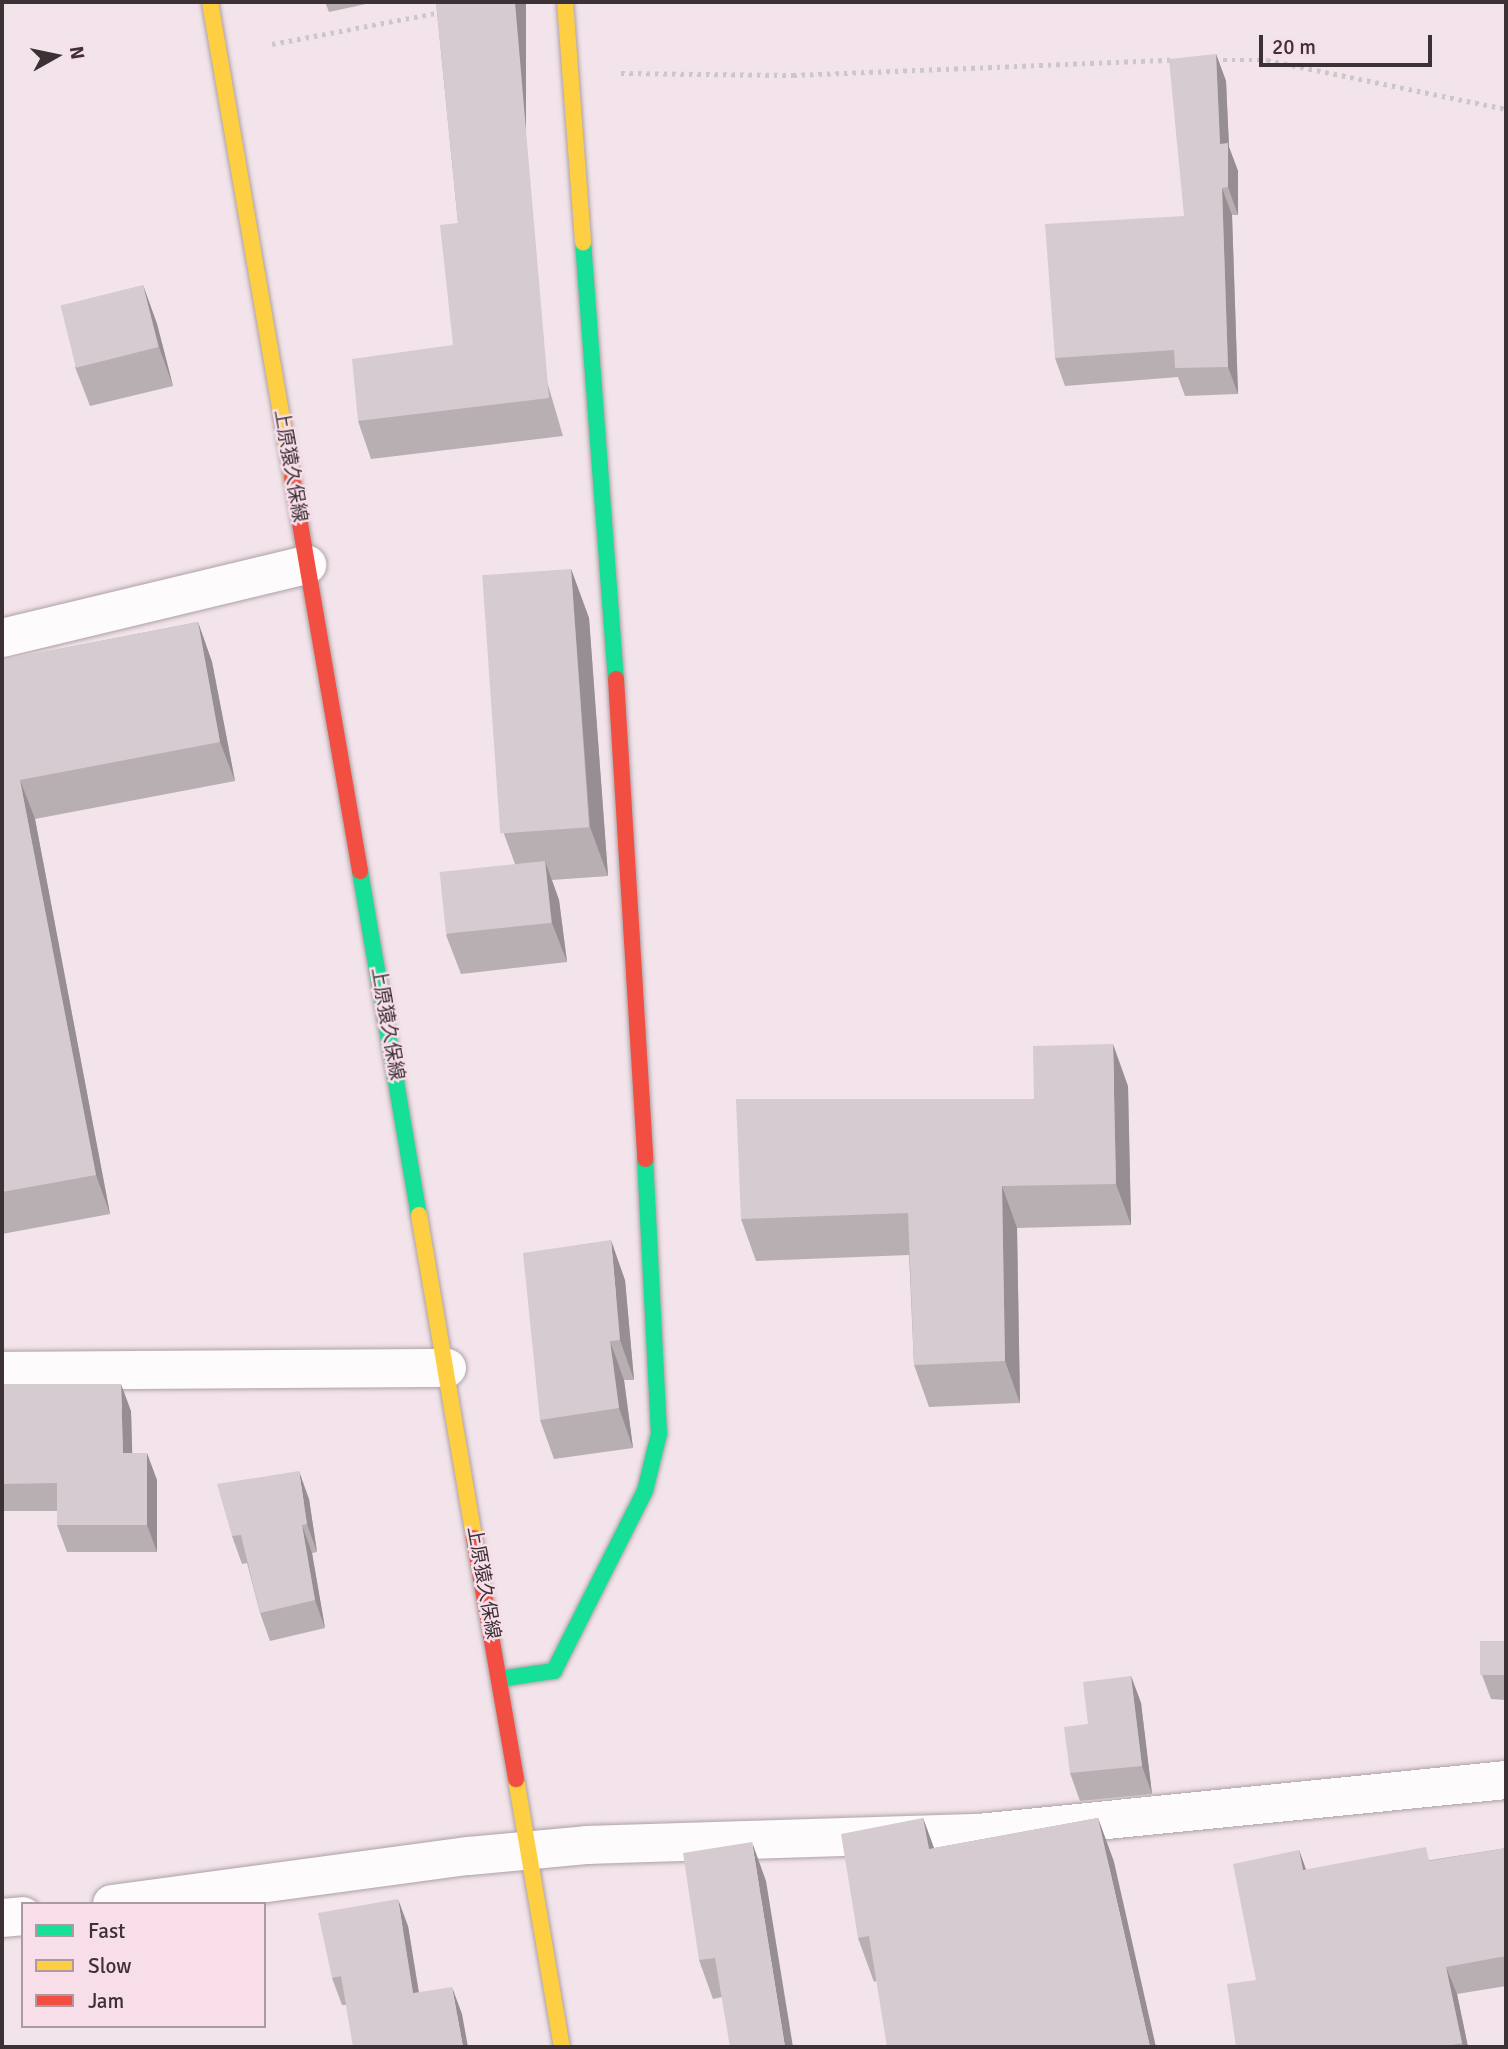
<!DOCTYPE html>
<meta charset="utf-8">
<style>
body{margin:0}
#map{position:relative;width:1508px;height:2049px;overflow:hidden;background:#f2e4ea;font-family:Signika,"Noto Sans JP",sans-serif}
div>[style]{position:absolute}
.path>*{height:4.5px;margin-top:-2.25px;transform-origin:0;background:repeating-linear-gradient(90deg,#ccc8ca 0 3.5px,transparent 0 8.5px)}
.roads{filter:drop-shadow(0 0 2px #ada1a6) drop-shadow(0 0 2px #ada1a6)}
.street>*{height:38px;margin:-19px;padding:0 19px;transform-origin:19px;border-radius:19px;background:#fdfbfc}
.fast>*{height:16px;margin:-8px;padding:0 8px;transform-origin:8px;border-radius:8px;background:#16e098}
.slow>*{height:16px;margin:-8px;padding:0 8px;transform-origin:8px;border-radius:8px;background:#ffcf43}
.jam>*{height:16px;margin:-8px;padding:0 8px;transform-origin:8px;border-radius:8px;background:#f24e42}
.wall>*{inset:0;background:#b8afb3}
.shaded-wall>*{inset:0;background:#968e92;transform-origin:0 0}
.building>*{inset:0;background:#d6cbd0;transform-origin:0 0}
span{translate:-50% -50%;white-space:nowrap;text-align:center;line-height:1.15;-webkit-text-stroke:5px #f8dee9;paint-order:stroke}
.street-label{font-size:19px;color:#3c3236}
.frame{position:absolute;inset:0;border:4px solid #3c3236;pointer-events:none}
.legend{position:absolute;left:21px;top:1902px;width:245px;height:126px;box-sizing:border-box;background:#f8dee9;border:2px solid #ad99a1;margin:0;padding:9px 12px;list-style:none;font-size:21px;color:#3c3236}
.legend li{display:flex;align-items:center;gap:14px;height:35px}
.legend b{width:35px;border:2px solid #ad99a1}
.north{position:absolute;left:21px;top:21px;width:70px;height:70px;-webkit-text-stroke:5px #f8dee9;paint-order:stroke;rotate:81deg;font-size:19px;font-weight:700;line-height:28px;text-align:center;color:#3c3236}
.north::after{content:'';display:block;margin:auto;width:24px;height:32px;background:#3c3236;clip-path:polygon(50% 0,100% 100%,50% 72%,0 100%)}
.scale{position:absolute;left:1259px;top:35px;width:173px;height:32px;box-sizing:border-box;border:4px solid #3c3236;border-top:0;padding-left:9px;font-size:21px;line-height:24px;white-space:nowrap;color:#3c3236;-webkit-text-stroke:5px #f8dee9;paint-order:stroke}
</style>
<div id="map">
<div class="path">
<div style="left:272px;top:44px;width:173px;rotate:-10.7deg"></div>
<div style="left:1215px;top:60px;width:52px"></div>
<div style="left:1267px;top:60px;width:244px;rotate:11.6deg"></div>
<div style="left:621px;top:73px;width:172px;rotate:0.7deg"></div>
<div style="left:793px;top:75px;width:378px;rotate:-2.3deg"></div>
</div>
<div class="roads">
<div class="street">
<div style="left:2px;top:638px;width:314px;rotate:-13.5deg"></div>
<div style="left:2px;top:1371px;width:445px;rotate:-0.4deg"></div>
<div style="left:112px;top:1904px;width:360px;rotate:-7.7deg"></div>
<div style="left:469px;top:1856px;width:120px;rotate:-5.3deg"></div>
<div style="left:588px;top:1845px;width:390px;rotate:-1.8deg"></div>
<div style="left:978px;top:1833px;width:531px;rotate:-5.73deg"></div>
<div style="left:2px;top:1918px;width:21px;rotate:-5deg"></div>
</div>
<div class="fast">
<div style="left:583px;top:242px;width:438px;rotate:85.7deg"></div>
<div style="left:360px;top:871px;width:349px;rotate:80.3deg"></div>
<div style="left:499px;top:1679px;width:56px;rotate:-8.3deg"></div>
<div style="left:554px;top:1671px;width:202px;rotate:-63.2deg"></div>
<div style="left:645px;top:1491px;width:59px;rotate:-76.2deg"></div>
<div style="left:659px;top:1434px;width:275px;rotate:-92.9deg"></div>
</div>
<div class="slow">
<div style="left:210px;top:2px;width:482px;rotate:80.2deg"></div>
<div style="left:565px;top:2px;width:241px;rotate:85.7deg"></div>
<div style="left:419px;top:1215px;width:328px;rotate:80.3deg"></div>
<div style="left:516px;top:1779px;width:272px;rotate:80.3deg"></div>
</div>
<div class="jam">
<div style="left:292px;top:477px;width:400px;rotate:80.2deg"></div>
<div style="left:616px;top:679px;width:481px;rotate:86.5deg"></div>
<div style="left:474px;top:1538px;width:245px;rotate:80.1deg"></div>
</div>
</div>
<div class="wall">
<div style="clip-path:polygon(325px 2px,375px 2px,329px 12px)"></div>
<div style="clip-path:polygon(436px 2px,563px 436px,371px 459px,358px 421px,453px 345px,458px 223px)"></div>
<div style="clip-path:polygon(1216px 54px,1226px 81px,1229px 147px,1238px 171px,1238px 215px,1232px 215px,1238px 394px,1185px 396px,1178px 377px,1065px 386px,1055px 358px,1184px 216px)"></div>
<div style="clip-path:polygon(143px 285px,157px 324px,173px 386px,90px 406px,75px 367px)"></div>
<div style="clip-path:polygon(571px 569px,589px 618px,608px 876px,552px 880px,559px 900px,567px 962px,461px 974px,446px 935px,515px 864px,504px 834px)"></div>
<div style="clip-path:polygon(198px 622px,212px 662px,235px 781px,35px 819px,110px 1214px,2px 1234px,2px 660px)"></div>
<div style="clip-path:polygon(1128px 1086px,1131px 1225px,1017px 1228px,1020px 1403px,929px 1407px,914px 1365px,909px 1255px,756px 1261px,741px 1219px,1034px 1099px)"></div>
<div style="clip-path:polygon(625px 1280px,634px 1380px,624px 1380px,633px 1448px,554px 1459px,540px 1420px)"></div>
<div style="clip-path:polygon(2px 1384px,131px 1411px,132px 1453px,157px 1480px,157px 1552px,67px 1552px,57px 1525px,57px 1511px,2px 1511px)"></div>
<div style="clip-path:polygon(309px 1499px,317px 1552px,312px 1553px,325px 1628px,270px 1641px,260px 1613px,247px 1563px,242px 1564px,232px 1536px)"></div>
<div style="clip-path:polygon(1506px 1641px,1506px 1700px,1491px 1699px,1482px 1675px)"></div>
<div style="clip-path:polygon(1131px 1676px,1141px 1703px,1152px 1794px,1080px 1801px,1070px 1773px)"></div>
<div style="clip-path:polygon(923px 1818px,934px 1848px,1098px 1818px,1114px 1862px,874px 1982px,858px 1938px)"></div>
<div style="clip-path:polygon(1506px 1848px,1506px 1986px,1457px 1994px,1468px 2047px,1236px 2047px,1256px 1980px,1299px 1850px,1306px 1870px,1431px 1860px)"></div>
<div style="clip-path:polygon(766px 1881px,722px 1997px,713px 1999px,699px 1960px)"></div>
<div style="clip-path:polygon(408px 1926px,419px 1992px,462px 2014px,346px 2005px,342px 2005px,332px 1978px)"></div>
</div>
<div class="shaded-wall">
<div style="left:515px;top:2px;width:11px;height:397px"></div>
<div style="clip-path:polygon(1216px 54px,1226px 81px,1229px 147px,1238px 171px,1238px 215px,1228px 187px,1220px 144px)"></div>
<div style="clip-path:polygon(1222px 188px,1232px 215px,1238px 394px,1228px 367px)"></div>
<div style="clip-path:polygon(143px 285px,157px 324px,173px 386px,159px 347px)"></div>
<div style="clip-path:polygon(571px 569px,589px 618px,608px 876px,590px 827px)"></div>
<div style="clip-path:polygon(198px 622px,212px 662px,235px 781px,220px 742px)"></div>
<div style="clip-path:polygon(20px 780px,35px 819px,110px 1214px,96px 1175px)"></div>
<div style="clip-path:polygon(545px 861px,559px 900px,567px 962px,552px 923px)"></div>
<div style="clip-path:polygon(1113px 1044px,1128px 1086px,1131px 1225px,1116px 1184px)"></div>
<div style="clip-path:polygon(1002px 1186px,1017px 1228px,1020px 1403px,1005px 1361px)"></div>
<div style="clip-path:polygon(611px 1240px,625px 1280px,634px 1380px,620px 1340px)"></div>
<div style="clip-path:polygon(610px 1341px,624px 1380px,633px 1448px,619px 1408px)"></div>
<div style="clip-path:polygon(121px 1384px,131px 1411px,133px 1480px,123px 1453px)"></div>
<div style="clip-path:polygon(147px 1453px,157px 1480px,157px 1552px,147px 1525px)"></div>
<div style="clip-path:polygon(299px 1471px,309px 1499px,317px 1552px,307px 1524px)"></div>
<div style="clip-path:polygon(302px 1525px,312px 1553px,325px 1628px,315px 1600px)"></div>
<div style="clip-path:polygon(1131px 1676px,1141px 1703px,1152px 1794px,1142px 1766px)"></div>
<div style="clip-path:polygon(923px 1818px,939px 1862px,929px 1849px)"></div>
<div style="clip-path:polygon(1098px 1818px,1114px 1862px,1156px 2047px,1150px 2047px)"></div>
<div style="clip-path:polygon(752px 1842px,766px 1881px,793px 2047px,785px 2047px)"></div>
<div style="clip-path:polygon(1299px 1850px,1309px 1878px,1303px 1870px)"></div>
<div style="clip-path:polygon(398px 1899px,408px 1926px,423px 2020px,413px 1993px)"></div>
<div style="clip-path:polygon(1446px 1967px,1457px 1994px,1468px 2047px,1464px 2047px,1462px 2043px)"></div>
<div style="clip-path:polygon(452px 1987px,462px 2014px,468px 2047px,463px 2047px)"></div>
</div>
<div class="building">
<div style="clip-path:polygon(436px 2px,515px 2px,549px 398px,358px 421px,352px 359px,453px 345px,440px 225px,458px 223px)"></div>
<div style="clip-path:polygon(1216px 54px,1220px 144px,1228px 143px,1228px 187px,1222px 188px,1228px 367px,1175px 368px,1174px 350px,1055px 358px,1045px 224px,1184px 216px,1169px 59px)"></div>
<div style="left:143px;top:285px;width:64px;height:85px;rotate:76deg"></div>
<div style="left:571px;top:569px;width:259px;height:89px;rotate:86deg"></div>
<div style="clip-path:polygon(198px 622px,220px 742px,20px 780px,96px 1175px,2px 1192px,2px 660px)"></div>
<div style="left:545px;top:861px;width:62px;height:106px;rotate:84deg"></div>
<div style="clip-path:polygon(1113px 1044px,1116px 1184px,1002px 1186px,1005px 1361px,914px 1365px,908px 1213px,741px 1219px,736px 1099px,1034px 1099px,1033px 1046px)"></div>
<div style="clip-path:polygon(611px 1240px,620px 1340px,610px 1341px,619px 1408px,540px 1420px,523px 1253px)"></div>
<div style="clip-path:polygon(2px 1384px,121px 1384px,123px 1453px,147px 1453px,147px 1525px,57px 1525px,57px 1483px,2px 1484px)"></div>
<div style="clip-path:polygon(299px 1471px,307px 1524px,302px 1525px,315px 1600px,260px 1613px,241px 1535px,232px 1536px,217px 1484px)"></div>
<div style="left:1506px;top:1641px;width:34px;height:26px;rotate:90deg"></div>
<div style="clip-path:polygon(1131px 1676px,1142px 1766px,1070px 1773px,1064px 1727px,1088px 1724px,1083px 1682px)"></div>
<div style="clip-path:polygon(923px 1818px,929px 1849px,1098px 1818px,1150px 2047px,887px 2047px,869px 1936px,858px 1938px,841px 1834px)"></div>
<div style="clip-path:polygon(752px 1842px,785px 2047px,730px 2047px,715px 1958px,699px 1960px,683px 1853px)"></div>
<div style="clip-path:polygon(1426px 1847px,1429px 1861px,1506px 1848px,1506px 1956px,1446px 1967px,1462px 2043px,1442px 2047px,1236px 2047px,1227px 1984px,1256px 1980px,1233px 1864px,1299px 1850px,1303px 1870px)"></div>
<div style="clip-path:polygon(398px 1899px,413px 1993px,452px 1987px,463px 2047px,353px 2047px,341px 1976px,332px 1978px,318px 1913px)"></div>
</div>
<div class="street-label">
<span style="left:290px;top:466px;rotate:80deg">上原猿久保線</span>
<span style="left:387px;top:1024px;rotate:80deg">上原猿久保線</span>
<span style="left:483px;top:1583px;rotate:80deg">上原猿久保線</span>
</div>
<div class="frame"></div>
<ul class="legend">
<li><b style="height:9px;background:#16e098"></b>Fast</li>
<li><b style="height:9px;background:#ffcf43"></b>Slow</li>
<li><b style="height:9px;background:#f24e42"></b>Jam</li>
</ul>
<div class="north">N</div>
<div class="scale">20 m</div>
</div>
